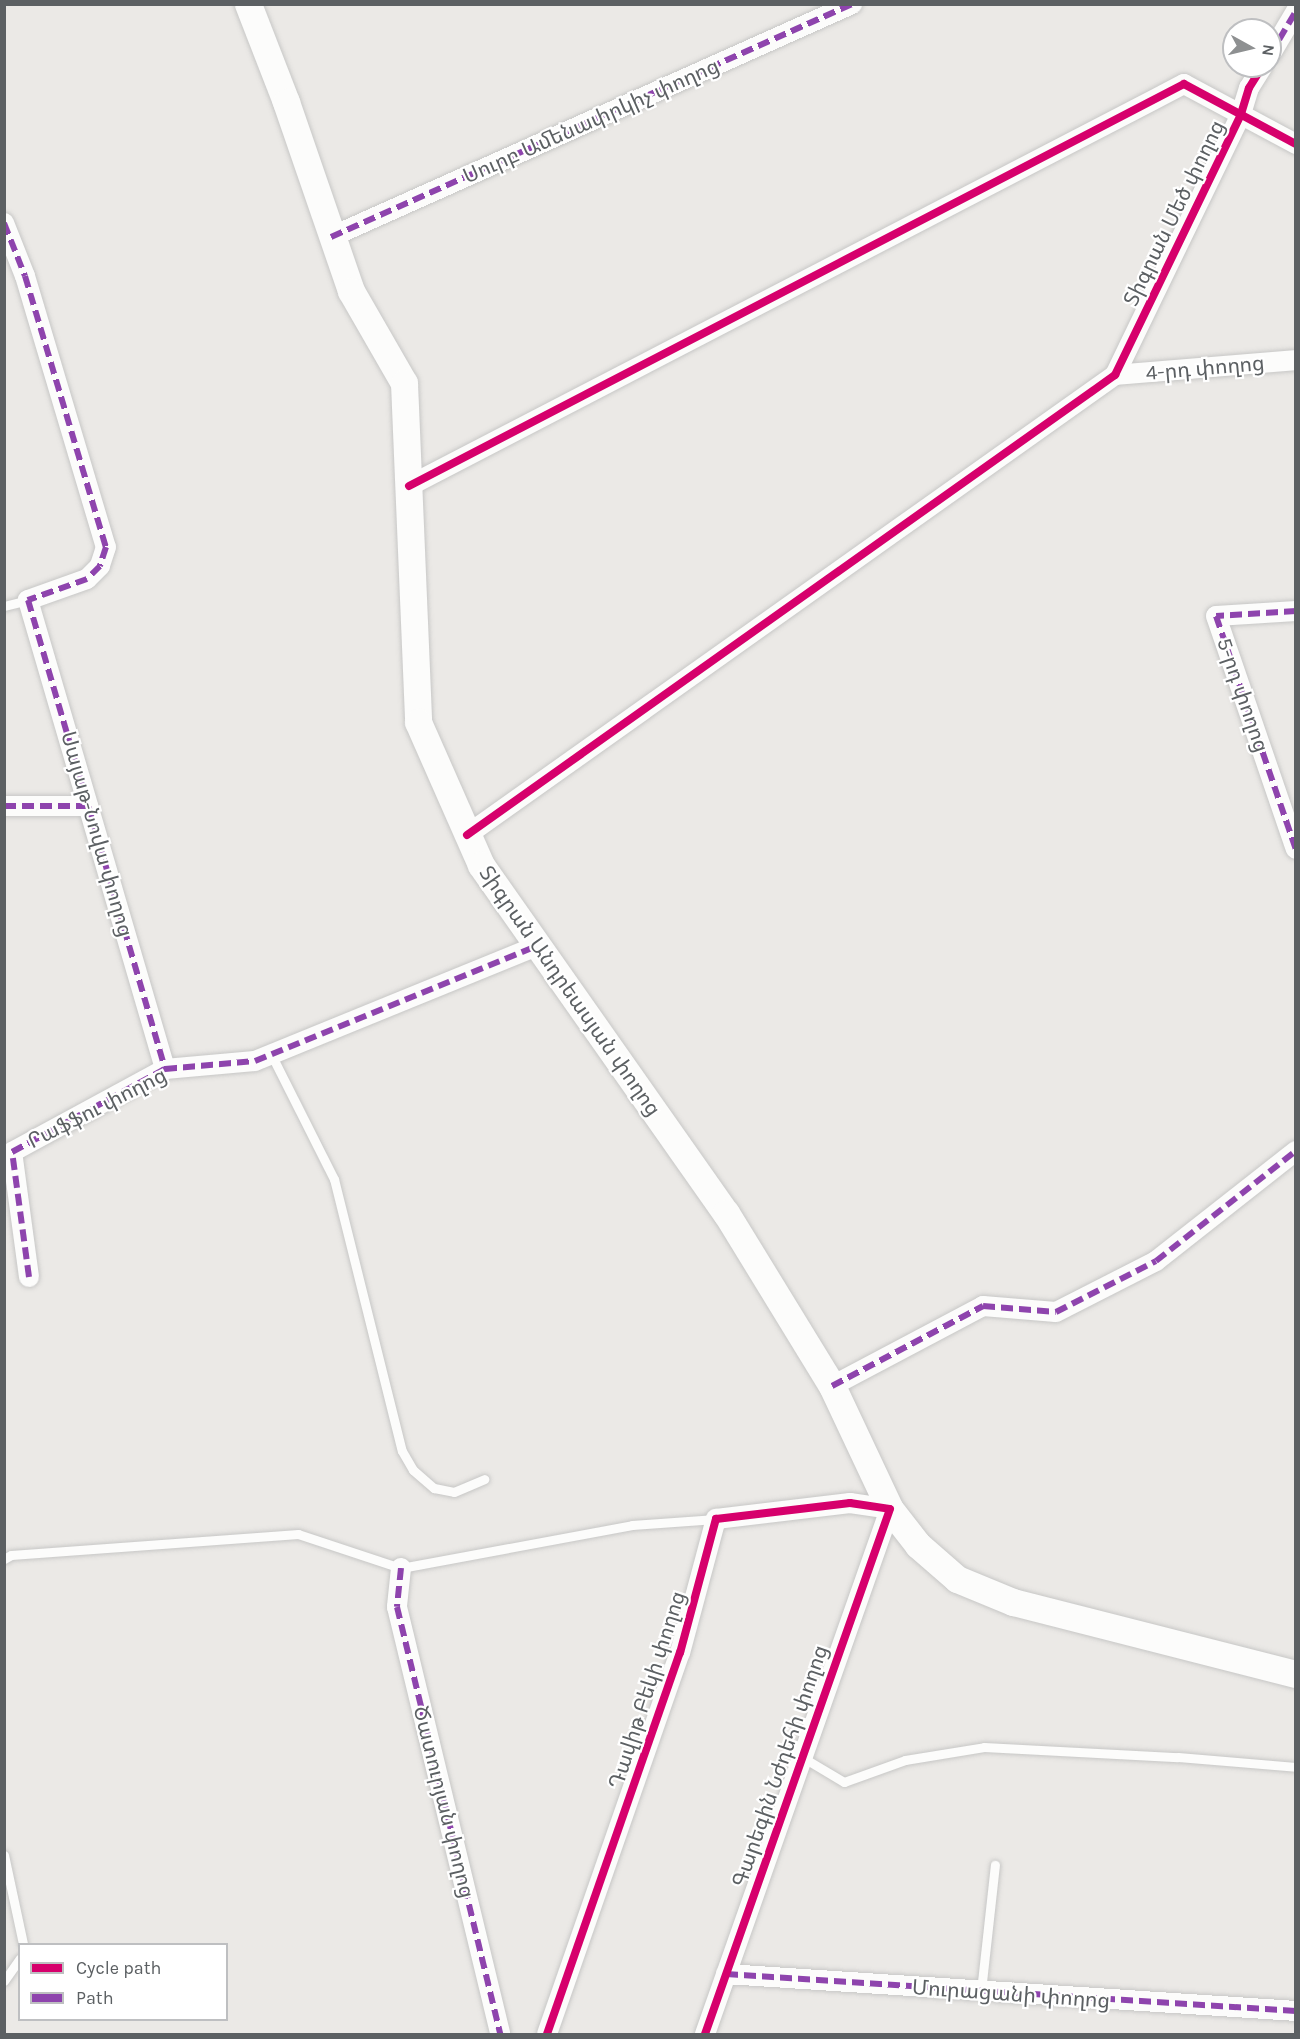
<!DOCTYPE html>
<meta charset="utf-8">
<style>
body{margin:0}
#map{position:relative;width:1300px;height:2039px;overflow:hidden;background:#ebe9e6;font-family:Karla,"Noto Sans Armenian",sans-serif}
div>[style]{position:absolute}
.roads{filter:drop-shadow(0 0 2px #c7c7c6) drop-shadow(0 0 2px #c7c7c6)}
.lane>*{height:9px;margin:-4.5px;padding:0 4.5px;transform-origin:4.5px;border-radius:4.5px;background:#fcfcfb}
.street>*{height:20px;margin:-10px;padding:0 10px;transform-origin:10px;border-radius:10px;background:#fcfcfb}
.secondary>*{height:27px;margin:-13.5px;padding:0 13.5px;transform-origin:13.5px;border-radius:13.5px;background:#fcfcfb}
.quiet>*{height:6px;margin-top:-3px;transform-origin:0;background:repeating-linear-gradient(90deg,#8e44ad 0 12px,transparent 0 18px)}
.cycleway>*{height:8px;margin:-4px;padding:0 4px;transform-origin:4px;border-radius:4px;background:#d6006c}
span{translate:-50% -50%;white-space:nowrap;text-align:center;line-height:1.15;-webkit-text-stroke:4.5px #fff;paint-order:stroke}
.street-label{font-size:21px;color:#5c6063}
.frame{position:absolute;inset:0;border:6px solid #5c6063;pointer-events:none}
.legend{position:absolute;left:18px;top:1943px;width:210px;height:78px;box-sizing:border-box;background:#fff;border:2px solid #bebfc1;margin:0;padding:8px 10px;list-style:none;font-size:18px;color:#5c6063}
.legend li{display:flex;align-items:center;gap:12px;height:30px}
.legend b{width:30px;border:2px solid #bebfc1}
.north{position:absolute;left:1222px;top:18px;width:60px;height:60px;box-sizing:border-box;background:#fff;border:2px solid #bebfc1;border-radius:50%;rotate:98deg;font-size:16px;font-weight:700;line-height:24px;text-align:center;color:#5c6063}
.north::after{content:'';display:block;margin:auto;width:21px;height:27px;background:#8e9091;clip-path:polygon(50% 0,100% 100%,50% 72%,0 100%)}
</style>
<div id="map">
<div class="roads">
<div class="lane">
<div style="left:4px;top:606px;width:25px;rotate:-14deg"></div>
<div style="left:271px;top:1054px;width:140px;rotate:63.3deg"></div>
<div style="left:334px;top:1179px;width:280px;rotate:76deg"></div>
<div style="left:402px;top:1451px;width:22px;rotate:60deg"></div>
<div style="left:413px;top:1470px;width:28px;rotate:41deg"></div>
<div style="left:434px;top:1488px;width:20px;rotate:11deg"></div>
<div style="left:454px;top:1492px;width:33px;rotate:-23deg"></div>
<div style="left:4px;top:1559px;width:8px;rotate:-30deg"></div>
<div style="left:11px;top:1555px;width:288px;rotate:-4.2deg"></div>
<div style="left:298px;top:1534px;width:108px;rotate:18.3deg"></div>
<div style="left:401px;top:1568px;width:235px;rotate:-10.5deg"></div>
<div style="left:632px;top:1525px;width:84px;rotate:-4.1deg"></div>
<div style="left:802px;top:1757px;width:49px;rotate:30.8deg"></div>
<div style="left:844px;top:1782px;width:65px;rotate:-19.8deg"></div>
<div style="left:905px;top:1760px;width:80px;rotate:-9.3deg"></div>
<div style="left:984px;top:1747px;width:194px;rotate:3deg"></div>
<div style="left:1178px;top:1757px;width:118px;rotate:4.8deg"></div>
<div style="left:4px;top:1855px;width:91px;rotate:77.9deg"></div>
<div style="left:4px;top:1981px;width:28px;rotate:-55deg"></div>
<div style="left:981px;top:1991px;width:127px;rotate:-83.7deg"></div>
</div>
<div class="street">
<div style="left:1270px;top:55px;width:51px;rotate:-59.4deg"></div>
<div style="left:4px;top:223px;width:57px;rotate:68.4deg"></div>
<div style="left:25px;top:276px;width:283px;rotate:73.4deg"></div>
<div style="left:106px;top:547px;width:20px;rotate:108deg"></div>
<div style="left:100px;top:566px;width:18px;rotate:135deg"></div>
<div style="left:87px;top:579px;width:63px;rotate:160.4deg"></div>
<div style="left:28px;top:600px;width:489px;rotate:73.7deg"></div>
<div style="left:331px;top:237px;width:571px;rotate:-24.09deg"></div>
<div style="left:1115px;top:375px;width:182px;rotate:-4.7deg"></div>
<div style="left:409px;top:486px;width:873px;rotate:-27.42deg"></div>
<div style="left:1184px;top:84px;width:127px;rotate:28.2deg"></div>
<div style="left:1296px;top:611px;width:80px;rotate:176.4deg"></div>
<div style="left:1216px;top:616px;width:246px;rotate:71.1deg"></div>
<div style="left:4px;top:806px;width:84px"></div>
<div style="left:467px;top:835px;width:795px;rotate:-35.37deg"></div>
<div style="left:1115px;top:375px;width:290px;rotate:-64.2deg"></div>
<div style="left:1241px;top:114px;width:27px;rotate:-73deg"></div>
<div style="left:1249px;top:88px;width:26px;rotate:-58deg"></div>
<div style="left:29px;top:1277px;width:126px;rotate:-97.7deg"></div>
<div style="left:12px;top:1152px;width:174px;rotate:-28.5deg"></div>
<div style="left:165px;top:1069px;width:90px;rotate:-5.1deg"></div>
<div style="left:255px;top:1061px;width:305px;rotate:-22.2deg"></div>
<div style="left:832px;top:1386px;width:171px;rotate:-27.9deg"></div>
<div style="left:983px;top:1306px;width:73px;rotate:4.7deg"></div>
<div style="left:1056px;top:1312px;width:112px;rotate:-27deg"></div>
<div style="left:1156px;top:1261px;width:178px;rotate:-38.2deg"></div>
<div style="left:401px;top:1568px;width:39px;rotate:96deg"></div>
<div style="left:397px;top:1607px;width:439px;rotate:76.4deg"></div>
<div style="left:726px;top:1974px;width:571px;rotate:3.71deg"></div>
<div style="left:547px;top:2034px;width:404px;rotate:-70.8deg"></div>
<div style="left:680px;top:1653px;width:139px;rotate:-75deg"></div>
<div style="left:716px;top:1519px;width:135px;rotate:-6.8deg"></div>
<div style="left:850px;top:1503px;width:40px;rotate:8.5deg"></div>
<div style="left:890px;top:1509px;width:557px;rotate:109.41deg"></div>
</div>
<div class="secondary">
<div style="left:248px;top:4px;width:105px;rotate:68.8deg"></div>
<div style="left:286px;top:102px;width:200px;rotate:71deg"></div>
<div style="left:351px;top:291px;width:106px;rotate:60.1deg"></div>
<div style="left:404px;top:383px;width:339px;rotate:87.6deg"></div>
<div style="left:418px;top:722px;width:156px;rotate:66.2deg"></div>
<div style="left:481px;top:865px;width:426px;rotate:54.9deg"></div>
<div style="left:726px;top:1213px;width:203px;rotate:58.5deg"></div>
<div style="left:832px;top:1386px;width:136px;rotate:64.8deg"></div>
<div style="left:890px;top:1509px;width:46px;rotate:52.1deg"></div>
<div style="left:918px;top:1545px;width:52px;rotate:41.1deg"></div>
<div style="left:957px;top:1579px;width:61px;rotate:22.3deg"></div>
<div style="left:1013px;top:1602px;width:292px;rotate:14.3deg"></div>
</div>
</div>
<div class="quiet">
<div style="left:1270px;top:55px;width:51px;rotate:-59.4deg"></div>
<div style="left:4px;top:223px;width:57px;rotate:68.4deg"></div>
<div style="left:25px;top:276px;width:283px;rotate:73.4deg"></div>
<div style="left:106px;top:547px;width:20px;rotate:108deg"></div>
<div style="left:100px;top:566px;width:18px;rotate:135deg"></div>
<div style="left:87px;top:579px;width:63px;rotate:160.4deg"></div>
<div style="left:28px;top:600px;width:489px;rotate:73.7deg"></div>
<div style="left:331px;top:237px;width:571px;rotate:-24.09deg"></div>
<div style="left:1296px;top:611px;width:80px;rotate:176.4deg"></div>
<div style="left:1216px;top:616px;width:246px;rotate:71.1deg"></div>
<div style="left:4px;top:806px;width:84px"></div>
<div style="left:29px;top:1277px;width:126px;rotate:-97.7deg"></div>
<div style="left:12px;top:1152px;width:174px;rotate:-28.5deg"></div>
<div style="left:165px;top:1069px;width:90px;rotate:-5.1deg"></div>
<div style="left:255px;top:1061px;width:305px;rotate:-22.2deg"></div>
<div style="left:832px;top:1386px;width:171px;rotate:-27.9deg"></div>
<div style="left:983px;top:1306px;width:73px;rotate:4.7deg"></div>
<div style="left:1056px;top:1312px;width:112px;rotate:-27deg"></div>
<div style="left:1156px;top:1261px;width:178px;rotate:-38.2deg"></div>
<div style="left:401px;top:1568px;width:39px;rotate:96deg"></div>
<div style="left:397px;top:1607px;width:439px;rotate:76.4deg"></div>
<div style="left:726px;top:1974px;width:571px;rotate:3.71deg"></div>
</div>
<div class="cycleway">
<div style="left:409px;top:486px;width:873px;rotate:-27.42deg"></div>
<div style="left:1184px;top:84px;width:127px;rotate:28.2deg"></div>
<div style="left:467px;top:835px;width:795px;rotate:-35.37deg"></div>
<div style="left:1115px;top:375px;width:290px;rotate:-64.2deg"></div>
<div style="left:1241px;top:114px;width:27px;rotate:-73deg"></div>
<div style="left:1249px;top:88px;width:26px;rotate:-58deg"></div>
<div style="left:547px;top:2034px;width:404px;rotate:-70.8deg"></div>
<div style="left:680px;top:1653px;width:139px;rotate:-75deg"></div>
<div style="left:716px;top:1519px;width:135px;rotate:-6.8deg"></div>
<div style="left:850px;top:1503px;width:40px;rotate:8.5deg"></div>
<div style="left:890px;top:1509px;width:557px;rotate:109.41deg"></div>
</div>
<div class="street-label">
<span style="left:591px;top:121px;rotate:-24deg">Սուրբ Ամենափրկիչ փողոց</span>
<span style="left:1174px;top:213px;rotate:-64deg">Տիգրան Մեծ փողոց</span>
<span style="left:1205px;top:368px;rotate:-5deg">4-րդ փողոց</span>
<span style="left:1243px;top:695px;rotate:71deg">5-րդ փողոց</span>
<span style="left:97px;top:834px;rotate:74deg">Սայաթ-Նովա փողոց</span>
<span style="left:570px;top:991px;rotate:55deg">Տիգրան Անդրեասյան փողոց</span>
<span style="left:97px;top:1108px;rotate:-27deg">Րաֆֆու փողոց</span>
<span style="left:647px;top:1690px;rotate:-72deg">Դավիթ Բեկի փողոց</span>
<span style="left:780px;top:1766px;rotate:-71deg">Գարեգին Նժդեհի փողոց</span>
<span style="left:444px;top:1802px;rotate:76deg">Ծատուրյան փողոց</span>
<span style="left:1011px;top:1994px;rotate:4deg">Մուրացանի փողոց</span>
</div>
<div class="frame"></div>
<ul class="legend">
<li><b style="height:8px;background:#d6006c"></b>Cycle path</li>
<li><b style="height:8px;background:#8e44ad"></b>Path</li>
</ul>
<div class="north">N</div>
</div>
